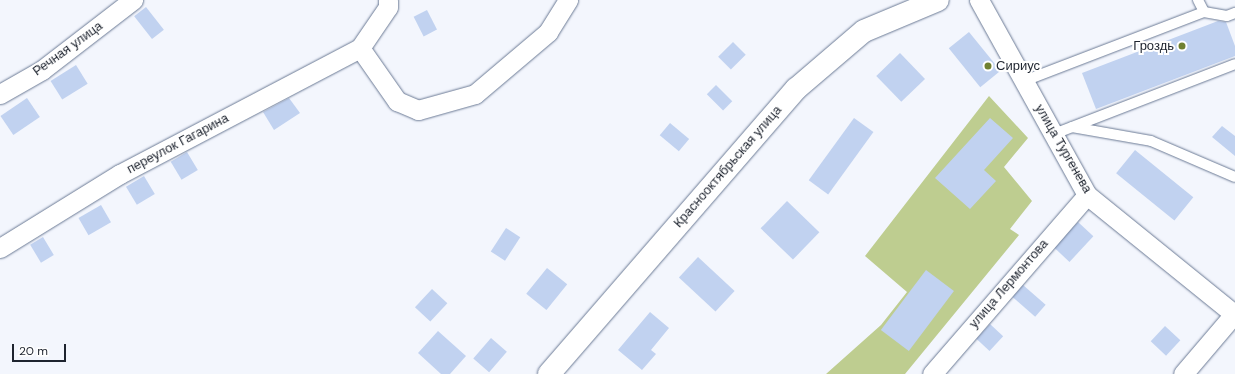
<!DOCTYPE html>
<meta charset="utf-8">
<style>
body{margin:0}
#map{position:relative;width:1235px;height:374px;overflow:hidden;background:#f3f6fd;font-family:"DM Sans",sans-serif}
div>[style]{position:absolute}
.green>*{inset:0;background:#becd90}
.building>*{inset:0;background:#c1d2f0;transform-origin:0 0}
.roads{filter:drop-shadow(0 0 1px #6b7a95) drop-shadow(0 0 1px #6b7a95)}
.lane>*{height:10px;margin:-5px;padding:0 5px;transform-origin:5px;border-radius:5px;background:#fff}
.street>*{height:19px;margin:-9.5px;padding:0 9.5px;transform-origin:9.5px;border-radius:9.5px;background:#fff}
.secondary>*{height:22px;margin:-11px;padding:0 11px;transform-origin:11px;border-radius:11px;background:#fff}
.dots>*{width:11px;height:11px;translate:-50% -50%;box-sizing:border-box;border:2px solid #fff;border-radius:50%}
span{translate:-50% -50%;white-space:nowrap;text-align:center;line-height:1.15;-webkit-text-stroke:4px #fff;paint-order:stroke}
.poi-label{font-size:13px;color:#1e242f}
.right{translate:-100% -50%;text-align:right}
.left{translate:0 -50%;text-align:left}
.street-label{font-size:13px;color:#1e242f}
.scale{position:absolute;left:12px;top:344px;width:54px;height:18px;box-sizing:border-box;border:2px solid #1e242f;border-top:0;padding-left:5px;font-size:12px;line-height:14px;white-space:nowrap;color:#1e242f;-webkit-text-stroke:3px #fff;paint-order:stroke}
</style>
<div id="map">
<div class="green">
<div style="clip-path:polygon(989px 96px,1028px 138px,1004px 167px,1032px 201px,1010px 229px,1019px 235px,905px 374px,826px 374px,881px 325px,907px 292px,865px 256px)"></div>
</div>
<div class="building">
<div style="left:146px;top:7px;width:29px;height:15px;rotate:52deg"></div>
<div style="left:427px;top:10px;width:22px;height:15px;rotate:63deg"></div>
<div style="clip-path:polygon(1218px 21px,1226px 22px,1235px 46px,1235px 56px,1096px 109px,1082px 73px)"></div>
<div style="left:969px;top:32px;width:50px;height:26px;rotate:51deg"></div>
<div style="left:733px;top:42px;width:18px;height:21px;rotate:45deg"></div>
<div style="left:900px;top:53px;width:36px;height:33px;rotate:46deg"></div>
<div style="left:76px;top:65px;width:22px;height:30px;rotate:58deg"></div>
<div style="left:716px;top:85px;width:23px;height:13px;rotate:45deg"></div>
<div style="left:27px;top:98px;width:23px;height:32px;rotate:56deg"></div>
<div style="clip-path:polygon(289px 98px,300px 113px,274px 130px,263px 112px)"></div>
<div style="left:854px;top:118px;width:24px;height:77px;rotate:36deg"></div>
<div style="clip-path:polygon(990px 118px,1013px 138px,984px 170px,996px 181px,970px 209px,935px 178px)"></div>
<div style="left:670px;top:123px;width:25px;height:16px;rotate:40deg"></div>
<div style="clip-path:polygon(1222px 126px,1235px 136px,1235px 156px,1212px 137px)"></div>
<div style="left:1135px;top:150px;width:75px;height:30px;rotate:39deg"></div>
<div style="left:187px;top:152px;width:21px;height:19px;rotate:59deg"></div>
<div style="left:144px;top:176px;width:21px;height:21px;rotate:59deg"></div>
<div style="left:787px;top:201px;width:45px;height:38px;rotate:44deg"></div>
<div style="left:101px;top:205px;width:20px;height:26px;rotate:60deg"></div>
<div style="left:1078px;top:222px;width:21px;height:35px;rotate:43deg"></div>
<div style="left:506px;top:228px;width:17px;height:28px;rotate:33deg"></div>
<div style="left:43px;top:237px;width:21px;height:15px;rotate:59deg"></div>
<div style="left:698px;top:257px;width:50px;height:28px;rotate:43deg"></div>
<div style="left:547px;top:268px;width:26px;height:33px;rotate:39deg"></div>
<div style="left:926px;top:270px;width:35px;height:75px;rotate:37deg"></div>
<div style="left:1023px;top:285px;width:30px;height:16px;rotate:41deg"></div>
<div style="left:432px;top:289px;width:21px;height:25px;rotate:43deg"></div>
<div style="clip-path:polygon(650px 312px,669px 328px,651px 350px,656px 354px,642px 370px,618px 350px)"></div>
<div style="left:990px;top:324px;width:18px;height:20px;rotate:43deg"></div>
<div style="left:1165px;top:326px;width:21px;height:21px;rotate:43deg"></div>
<div style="clip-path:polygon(438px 331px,466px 356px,450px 374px,441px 374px,418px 353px)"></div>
<div style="left:491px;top:338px;width:21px;height:27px;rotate:41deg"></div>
</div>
<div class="roads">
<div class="lane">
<div style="left:1198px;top:0;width:13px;rotate:63deg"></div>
<div style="left:1204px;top:12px;width:23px;rotate:10deg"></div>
<div style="left:1227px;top:16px;width:9px;rotate:-21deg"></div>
<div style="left:1024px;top:81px;width:193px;rotate:-21deg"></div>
<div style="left:1072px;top:127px;width:80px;rotate:10deg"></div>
<div style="left:1151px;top:141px;width:91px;rotate:23.2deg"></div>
<div style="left:1054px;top:134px;width:194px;rotate:-21.1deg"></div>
</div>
<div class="street">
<div style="left:388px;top:0;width:7px;rotate:90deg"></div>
<div style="left:388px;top:7px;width:50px;rotate:124.3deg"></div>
<div style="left:360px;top:48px;width:65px;rotate:55.1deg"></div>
<div style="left:397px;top:101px;width:23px;rotate:23deg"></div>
<div style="left:418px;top:110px;width:59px;rotate:-15.7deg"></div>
<div style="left:475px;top:94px;width:96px;rotate:-40.3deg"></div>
<div style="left:548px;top:32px;width:38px;rotate:-58deg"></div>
<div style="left:979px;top:0;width:223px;rotate:61deg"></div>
<div style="left:1087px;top:195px;width:191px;rotate:39deg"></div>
<div style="left:0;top:94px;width:48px;rotate:-29.7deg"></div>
<div style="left:42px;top:70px;width:115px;rotate:-37.6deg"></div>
<div style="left:0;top:248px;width:141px;rotate:-31.7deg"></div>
<div style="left:120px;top:174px;width:271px;rotate:-27.7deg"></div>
<div style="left:932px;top:374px;width:237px;rotate:-49.1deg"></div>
<div style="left:1183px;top:374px;width:79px;rotate:-49.6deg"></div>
</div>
<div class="secondary">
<div style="left:549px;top:374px;width:377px;rotate:-49.1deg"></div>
<div style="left:796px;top:89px;width:89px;rotate:-40.5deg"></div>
<div style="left:864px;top:31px;width:80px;rotate:-22.7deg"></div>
</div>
</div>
<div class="dots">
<div style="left:1182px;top:46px;background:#718130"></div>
<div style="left:988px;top:66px;background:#718130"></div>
</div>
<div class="poi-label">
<span class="right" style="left:1174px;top:46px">Гроздь</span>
<span class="left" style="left:996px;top:66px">Сириус</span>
</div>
<div class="street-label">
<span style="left:68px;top:49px;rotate:-36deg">Речная улица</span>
<span style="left:178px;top:144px;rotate:-28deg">переулок Гагарина</span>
<span style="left:1063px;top:149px;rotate:60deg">улица Тургенева</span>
<span style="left:728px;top:167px;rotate:-49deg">Краснооктябрьская улица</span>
<span style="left:1009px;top:284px;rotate:-49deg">улица Лермонтова</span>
</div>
<div class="scale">20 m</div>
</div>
